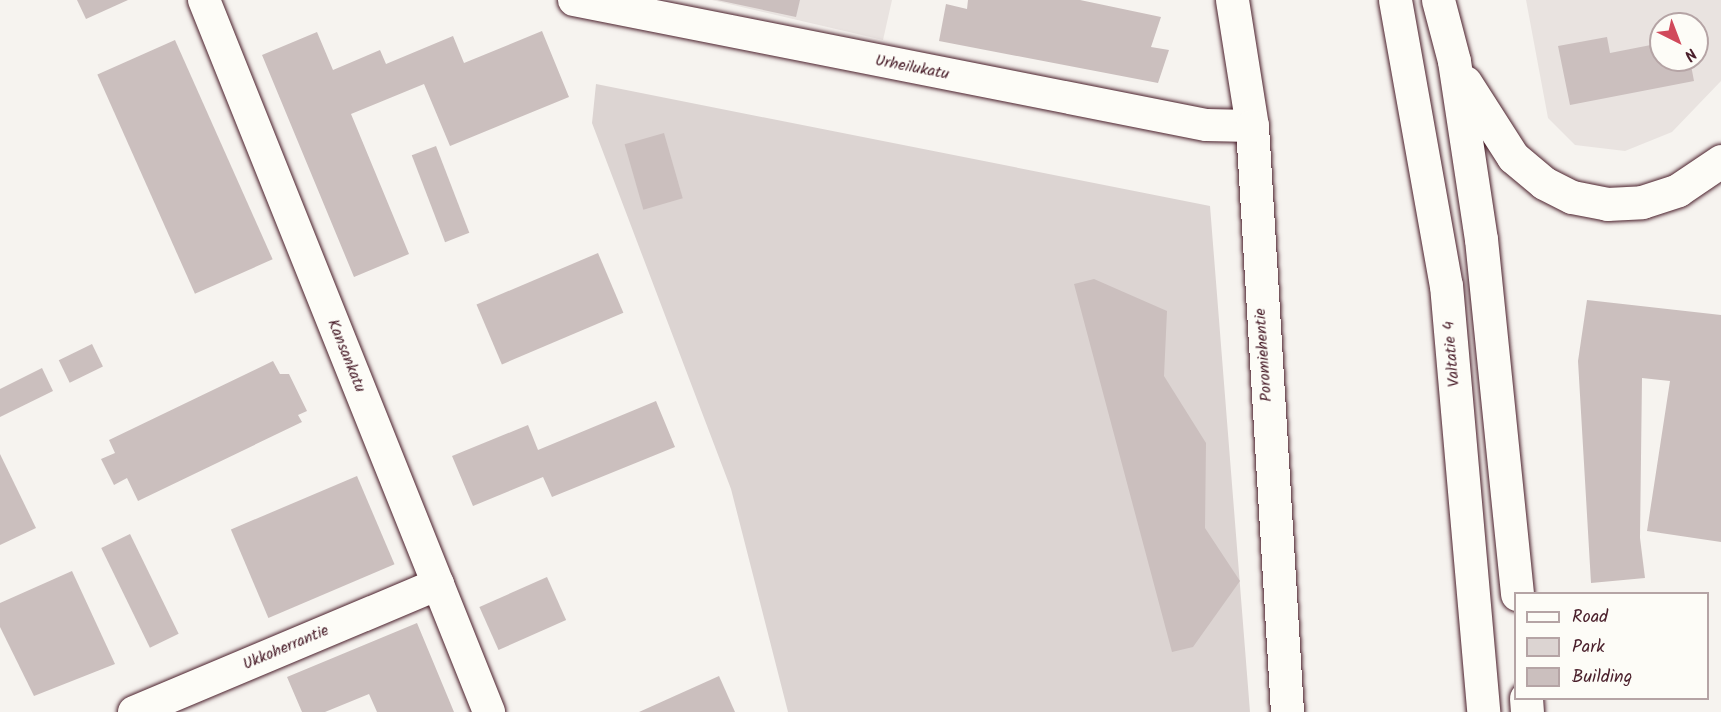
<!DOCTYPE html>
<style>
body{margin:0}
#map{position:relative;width:1721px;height:712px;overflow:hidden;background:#f6f3ef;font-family:Kalam,sans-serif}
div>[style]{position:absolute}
.built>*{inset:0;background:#e9e3e0}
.green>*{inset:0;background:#dcd4d2}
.building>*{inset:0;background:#cbbfbe;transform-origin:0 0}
.roads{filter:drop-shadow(0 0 2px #4a1f2b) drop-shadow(0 0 2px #4a1f2b)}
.minor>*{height:32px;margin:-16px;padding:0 16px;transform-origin:16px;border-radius:16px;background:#fdfcf7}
.secondary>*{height:33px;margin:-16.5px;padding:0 16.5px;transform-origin:16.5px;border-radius:16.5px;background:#fdfcf7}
.trunk>*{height:33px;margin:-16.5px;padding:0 16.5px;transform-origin:16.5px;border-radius:16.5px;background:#fdfcf7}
span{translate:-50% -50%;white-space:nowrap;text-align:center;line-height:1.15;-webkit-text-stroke:5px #fdfcf7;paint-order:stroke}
.street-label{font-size:16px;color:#4a1f2b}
.legend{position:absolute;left:1514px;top:592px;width:195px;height:108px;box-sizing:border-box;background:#fdfcf7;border:2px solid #b5a4a5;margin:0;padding:8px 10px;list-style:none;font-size:18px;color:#4a1f2b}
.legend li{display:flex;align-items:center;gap:12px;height:30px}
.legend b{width:30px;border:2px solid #b5a4a5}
.north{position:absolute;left:1649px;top:12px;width:60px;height:60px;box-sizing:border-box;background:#fdfcf7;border:2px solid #b5a4a5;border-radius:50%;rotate:138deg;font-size:16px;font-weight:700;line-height:24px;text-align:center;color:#4a1f2b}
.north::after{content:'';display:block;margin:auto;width:21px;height:27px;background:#d1495b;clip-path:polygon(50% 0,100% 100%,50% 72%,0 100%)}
</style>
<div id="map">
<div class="built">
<div style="clip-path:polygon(712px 0,892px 0,883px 40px)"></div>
<div style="clip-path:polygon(evenodd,1526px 0,1721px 0,1721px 81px,1672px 132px,1625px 151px,1575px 145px,1548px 118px,1526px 0,1661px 24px,1697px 24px,1697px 60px,1661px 60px,1661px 24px)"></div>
</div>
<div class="green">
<div style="clip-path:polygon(596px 84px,1210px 206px,1250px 712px,788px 712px,731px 489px,592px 123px)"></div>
</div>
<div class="building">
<div style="clip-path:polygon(77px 0,128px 0,86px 19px)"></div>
<div style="clip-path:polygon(717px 0,800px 0,796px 17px)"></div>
<div style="clip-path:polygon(968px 0,1080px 0,1161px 17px,1151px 47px,1169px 50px,1158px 83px,939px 41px,946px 4px,967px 9px)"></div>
<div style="clip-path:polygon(542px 31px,569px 97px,450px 146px,424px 84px,351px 114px,409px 254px,354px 277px,262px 55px,317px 32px,333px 70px,380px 50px,386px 64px,453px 36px,464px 63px)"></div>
<div style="clip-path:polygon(1607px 37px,1610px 53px,1661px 43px,1661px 60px,1690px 60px,1694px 81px,1570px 105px,1558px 46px)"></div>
<div style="left:175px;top:40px;width:240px;height:85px;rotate:66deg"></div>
<div style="left:664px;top:133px;width:68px;height:41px;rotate:74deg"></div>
<div style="left:436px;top:146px;width:93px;height:26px;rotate:69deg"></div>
<div style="left:598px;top:253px;width:65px;height:132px;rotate:67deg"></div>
<div style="clip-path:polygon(1094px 279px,1167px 311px,1164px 376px,1206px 443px,1205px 528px,1240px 581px,1193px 647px,1172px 652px,1074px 284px)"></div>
<div style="clip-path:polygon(1587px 300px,1721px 315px,1721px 542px,1647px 531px,1670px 381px,1642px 378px,1640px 538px,1645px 578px,1591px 583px,1578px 361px)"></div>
<div style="left:92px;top:344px;width:25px;height:37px;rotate:64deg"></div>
<div style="clip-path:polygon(273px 361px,280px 374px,289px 374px,307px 411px,298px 415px,302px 422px,138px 501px,127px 478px,114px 485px,101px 459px,115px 453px,109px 440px)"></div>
<div style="clip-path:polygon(42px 368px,53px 391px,0 417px,0 389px)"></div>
<div style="clip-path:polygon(656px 401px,675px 447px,552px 497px,543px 477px,473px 506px,452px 456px,528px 425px,538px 450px)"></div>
<div style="clip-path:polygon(0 454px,36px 528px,0 545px)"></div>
<div style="left:357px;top:476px;width:96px;height:137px;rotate:67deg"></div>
<div style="left:130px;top:534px;width:111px;height:32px;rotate:64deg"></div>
<div style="clip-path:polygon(72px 571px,115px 664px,34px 696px,0 627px,0 603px)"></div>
<div style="left:547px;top:577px;width:47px;height:74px;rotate:66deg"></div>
<div style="clip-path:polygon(417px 623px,454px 712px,377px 712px,369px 694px,325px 712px,302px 712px,287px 677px)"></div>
<div style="clip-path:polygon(719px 676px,735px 712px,639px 712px)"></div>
</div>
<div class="roads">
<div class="minor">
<div style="left:204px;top:0;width:767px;rotate:68.18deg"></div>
<div style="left:574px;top:0;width:644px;rotate:11.19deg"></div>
<div style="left:1206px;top:125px;width:46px;rotate:1.2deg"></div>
<div style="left:134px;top:712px;width:330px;rotate:-22.8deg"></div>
</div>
<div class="secondary">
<div style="left:1232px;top:0;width:128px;rotate:81deg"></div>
<div style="left:1252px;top:126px;width:587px;rotate:86.58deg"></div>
</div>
<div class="trunk">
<div style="left:1395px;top:0;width:290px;rotate:79.9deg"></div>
<div style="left:1446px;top:285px;width:429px;rotate:85deg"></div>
<div style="left:1438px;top:0;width:63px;rotate:75.3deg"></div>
<div style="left:1454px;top:61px;width:180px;rotate:81.4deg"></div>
<div style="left:1481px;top:239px;width:357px;rotate:84.2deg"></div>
<div style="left:1465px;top:82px;width:89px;rotate:57.4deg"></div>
<div style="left:1513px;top:157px;width:40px;rotate:40deg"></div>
<div style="left:1544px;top:183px;width:31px;rotate:27deg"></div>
<div style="left:1572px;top:197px;width:36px;rotate:11deg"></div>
<div style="left:1607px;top:204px;width:35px;rotate:-3deg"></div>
<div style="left:1642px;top:202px;width:38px;rotate:-18deg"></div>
<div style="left:1678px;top:190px;width:52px;rotate:-34deg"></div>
<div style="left:1526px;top:698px;width:14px;rotate:86deg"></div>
</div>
</div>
<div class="street-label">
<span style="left:912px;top:68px;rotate:11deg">Urheilukatu</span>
<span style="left:1452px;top:354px;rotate:-95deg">Valtatie 4</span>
<span style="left:1264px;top:355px;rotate:-94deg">Poromiehentie</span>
<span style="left:346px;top:356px;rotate:68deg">Kansankatu</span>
<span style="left:286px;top:648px;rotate:-23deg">Ukkoherrantie</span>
</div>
<ul class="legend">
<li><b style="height:8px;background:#fdfcf7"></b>Road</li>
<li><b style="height:16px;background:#dcd4d2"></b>Park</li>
<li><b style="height:16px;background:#cbbfbe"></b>Building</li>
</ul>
<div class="north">N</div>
</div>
